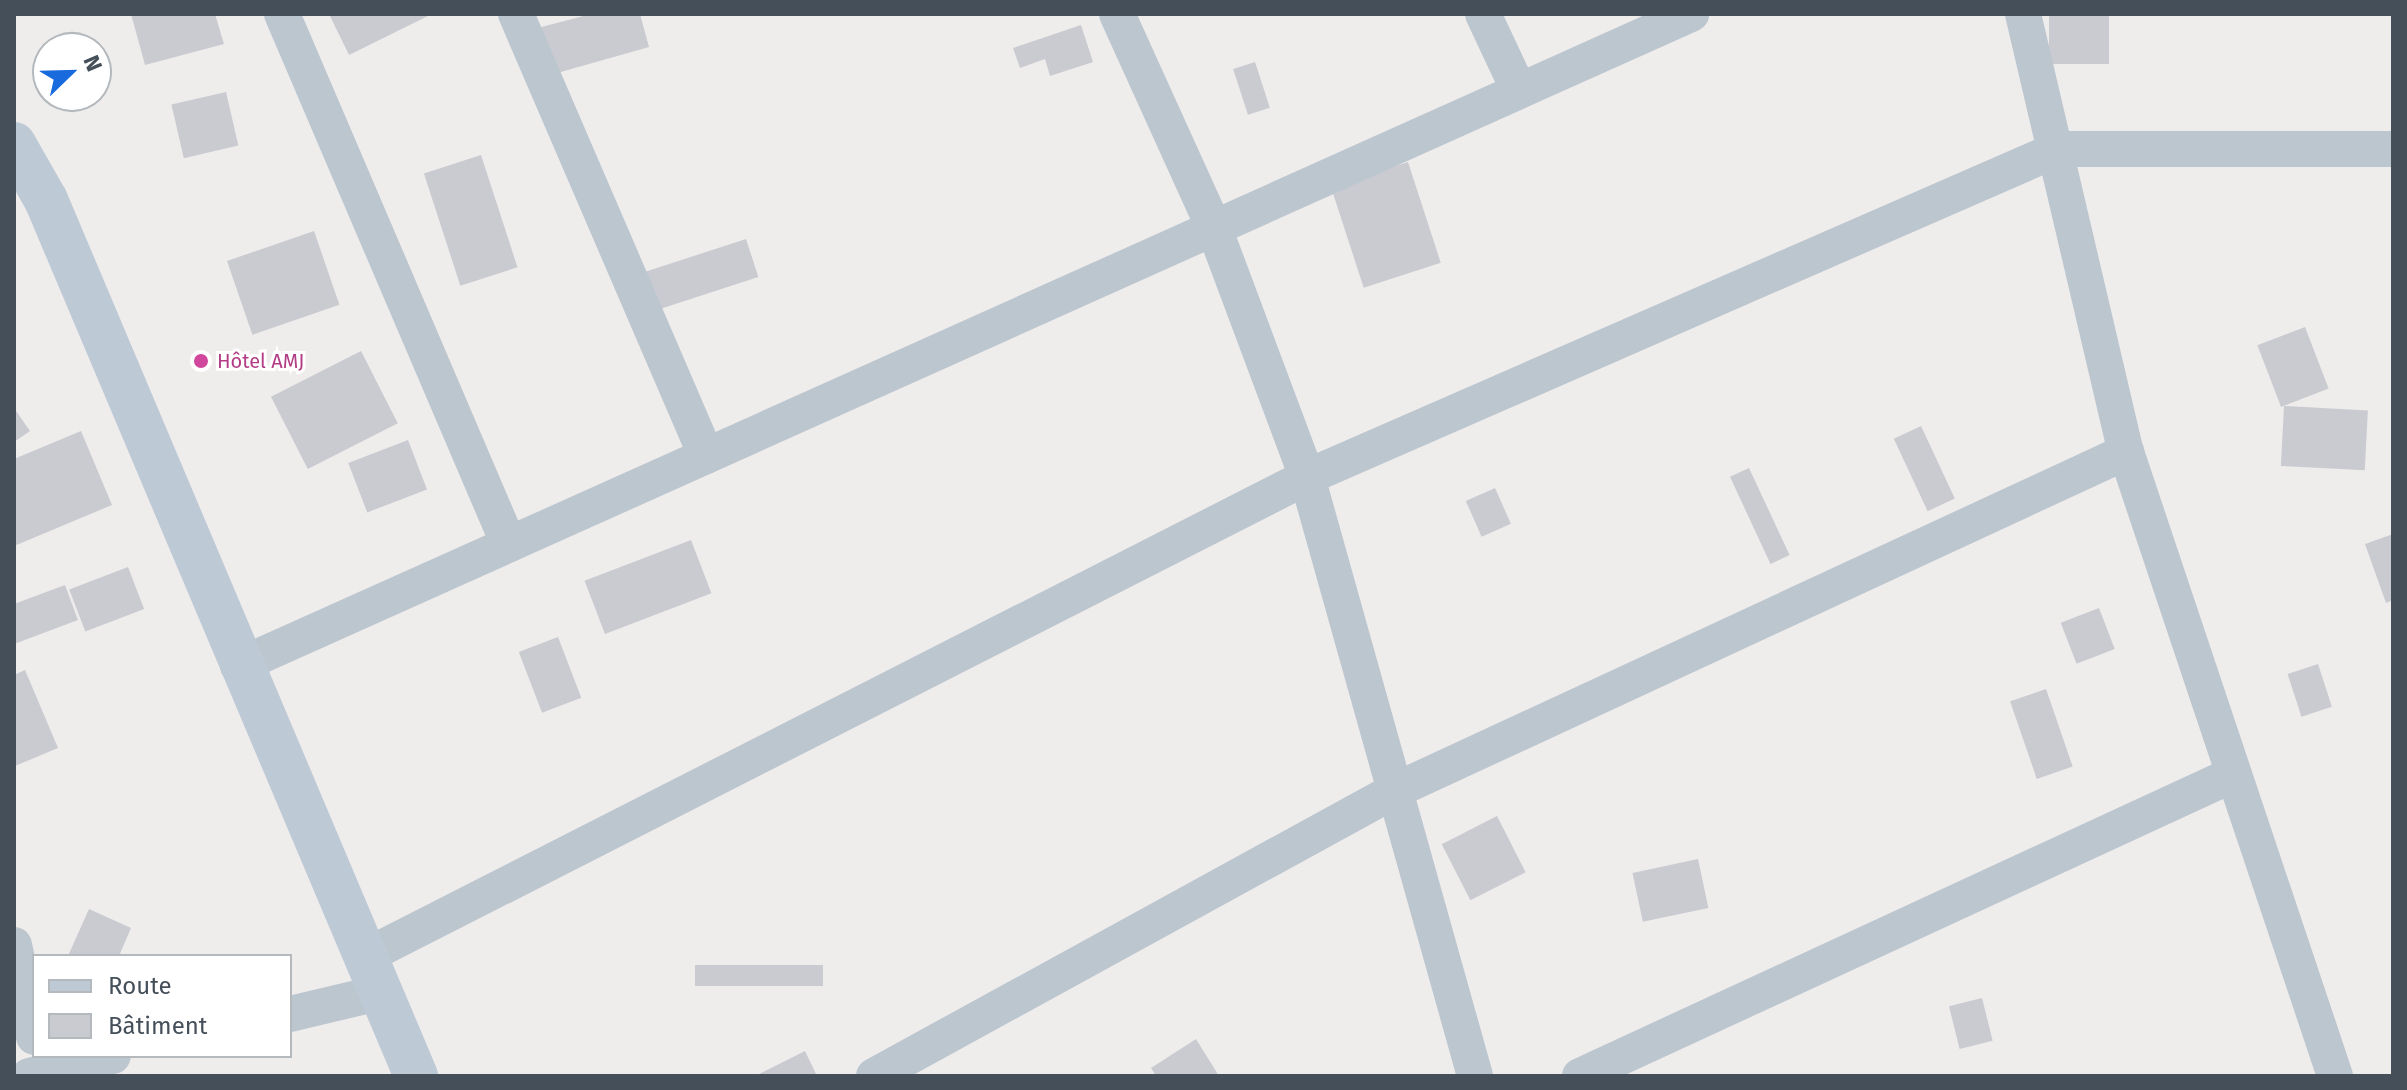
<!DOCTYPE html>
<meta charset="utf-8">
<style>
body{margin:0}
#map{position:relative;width:2407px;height:1090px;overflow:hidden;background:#efecec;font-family:"Fira Sans",sans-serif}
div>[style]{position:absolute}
.building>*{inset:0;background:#c9cbd1;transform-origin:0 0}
.minor>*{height:36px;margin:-18px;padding:0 18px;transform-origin:18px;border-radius:18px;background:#bcc6cf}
.secondary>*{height:44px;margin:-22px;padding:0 22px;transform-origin:22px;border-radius:22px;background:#bec9d6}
.dots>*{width:22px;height:22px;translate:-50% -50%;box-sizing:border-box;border:4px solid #fff;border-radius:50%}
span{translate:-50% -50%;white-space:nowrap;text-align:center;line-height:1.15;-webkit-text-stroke:6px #fff;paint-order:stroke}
.hotel-label{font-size:20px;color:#b23c85}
.left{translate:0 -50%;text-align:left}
.frame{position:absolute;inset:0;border:16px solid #444f59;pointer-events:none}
.legend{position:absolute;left:32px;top:954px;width:260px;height:104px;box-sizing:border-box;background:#fff;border:2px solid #b4b9bd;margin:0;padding:10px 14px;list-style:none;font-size:24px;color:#444f59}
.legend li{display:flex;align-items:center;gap:16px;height:40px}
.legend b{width:40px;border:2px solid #b4b9bd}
.north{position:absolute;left:32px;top:32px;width:80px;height:80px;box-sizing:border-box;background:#fff;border:2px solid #b4b9bd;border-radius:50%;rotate:67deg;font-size:22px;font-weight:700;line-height:32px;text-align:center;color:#444f59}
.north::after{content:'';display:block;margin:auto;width:28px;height:36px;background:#186add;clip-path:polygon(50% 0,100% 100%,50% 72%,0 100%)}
</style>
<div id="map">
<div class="building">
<div style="clip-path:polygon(131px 14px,215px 14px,224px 44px,145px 65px)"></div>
<div style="clip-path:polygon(329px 14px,432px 14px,349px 55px)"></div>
<div style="clip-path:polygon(591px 14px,640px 14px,649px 47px,543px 77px,530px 30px)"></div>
<div style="left:2049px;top:14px;width:60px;height:50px"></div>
<div style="clip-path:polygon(1081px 25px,1093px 62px,1050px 76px,1045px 59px,1020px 68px,1013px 48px)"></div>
<div style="left:1255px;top:62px;width:48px;height:23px;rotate:72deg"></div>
<div style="left:226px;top:92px;width:55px;height:56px;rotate:77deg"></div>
<div style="left:481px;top:155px;width:118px;height:60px;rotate:72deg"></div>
<div style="left:1408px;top:162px;width:106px;height:81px;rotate:72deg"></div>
<div style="left:314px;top:231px;width:78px;height:92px;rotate:71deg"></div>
<div style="left:746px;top:239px;width:40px;height:114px;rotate:72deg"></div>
<div style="left:2305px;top:327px;width:66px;height:51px;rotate:69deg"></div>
<div style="left:361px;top:351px;width:81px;height:101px;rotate:63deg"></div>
<div style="left:2284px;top:406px;width:84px;height:60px;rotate:3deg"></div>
<div style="clip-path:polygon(14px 408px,30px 431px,14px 442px)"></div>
<div style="left:1921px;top:426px;width:80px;height:30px;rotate:65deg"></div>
<div style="clip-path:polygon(81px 431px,112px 505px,14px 546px,14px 459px)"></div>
<div style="left:408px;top:440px;width:53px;height:64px;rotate:69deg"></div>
<div style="left:1749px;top:468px;width:96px;height:21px;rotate:65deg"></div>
<div style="left:1495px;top:488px;width:39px;height:32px;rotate:66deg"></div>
<div style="clip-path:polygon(2393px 534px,2393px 600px,2386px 603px,2365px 544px)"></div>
<div style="left:691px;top:540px;width:57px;height:114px;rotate:69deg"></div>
<div style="left:128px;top:567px;width:45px;height:63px;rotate:69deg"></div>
<div style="clip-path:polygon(65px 585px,78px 620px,14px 644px,14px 604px)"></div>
<div style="left:2099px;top:608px;width:44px;height:41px;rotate:69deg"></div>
<div style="left:558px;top:637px;width:65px;height:42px;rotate:69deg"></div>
<div style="left:2318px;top:664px;width:45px;height:32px;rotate:72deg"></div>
<div style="clip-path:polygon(25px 670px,58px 748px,15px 766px,14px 675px)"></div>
<div style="left:2046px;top:689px;width:82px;height:38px;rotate:71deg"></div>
<div style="left:1497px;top:816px;width:63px;height:62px;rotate:63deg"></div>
<div style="left:1698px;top:859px;width:50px;height:67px;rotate:78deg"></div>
<div style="clip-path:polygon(89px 909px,131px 928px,119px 956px,68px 956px)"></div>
<div style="left:823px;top:965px;width:21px;height:128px;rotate:90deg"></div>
<div style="left:1982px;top:998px;width:44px;height:34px;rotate:76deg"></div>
<div style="clip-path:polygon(1196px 1039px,1219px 1076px,1156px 1076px,1151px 1068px)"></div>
<div style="clip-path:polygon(805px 1051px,817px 1076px,755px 1076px)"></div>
</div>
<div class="minor">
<div style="left:282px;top:14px;width:577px;rotate:66.85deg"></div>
<div style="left:516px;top:14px;width:481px;rotate:66.7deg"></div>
<div style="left:1117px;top:14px;width:235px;rotate:65.6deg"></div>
<div style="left:1214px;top:228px;width:266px;rotate:69.5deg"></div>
<div style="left:1307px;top:477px;width:622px;rotate:74.33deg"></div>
<div style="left:1483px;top:14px;width:85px;rotate:64.9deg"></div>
<div style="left:2023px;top:14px;width:450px;rotate:76.8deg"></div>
<div style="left:2126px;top:452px;width:658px;rotate:71.48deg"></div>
<div style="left:238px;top:666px;width:1593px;rotate:-24.17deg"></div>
<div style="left:14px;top:945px;width:94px;rotate:77.7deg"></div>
<div style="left:364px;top:957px;width:1058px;rotate:-26.98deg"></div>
<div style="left:1307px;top:477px;width:820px;rotate:-23.59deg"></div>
<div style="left:2058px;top:149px;width:335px"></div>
<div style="left:290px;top:1014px;width:90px;rotate:-13.4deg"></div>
<div style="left:29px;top:1076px;width:86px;rotate:-13.4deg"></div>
<div style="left:874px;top:1076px;width:593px;rotate:-28.73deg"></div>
<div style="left:1394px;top:791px;width:807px;rotate:-24.85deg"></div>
<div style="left:1580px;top:1076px;width:718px;rotate:-24.78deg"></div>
</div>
<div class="secondary">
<div style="left:14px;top:144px;width:64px;rotate:60.3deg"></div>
<div style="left:46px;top:200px;width:951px;rotate:67.1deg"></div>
</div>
<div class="dots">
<div style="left:201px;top:361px;background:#d1479c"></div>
</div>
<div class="hotel-label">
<span class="left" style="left:217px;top:361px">Hôtel AMJ</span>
</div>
<div class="frame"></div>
<ul class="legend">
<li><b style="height:10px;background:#bec9d6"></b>Route</li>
<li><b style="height:22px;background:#c9cbd1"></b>Bâtiment</li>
</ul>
<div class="north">N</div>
</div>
